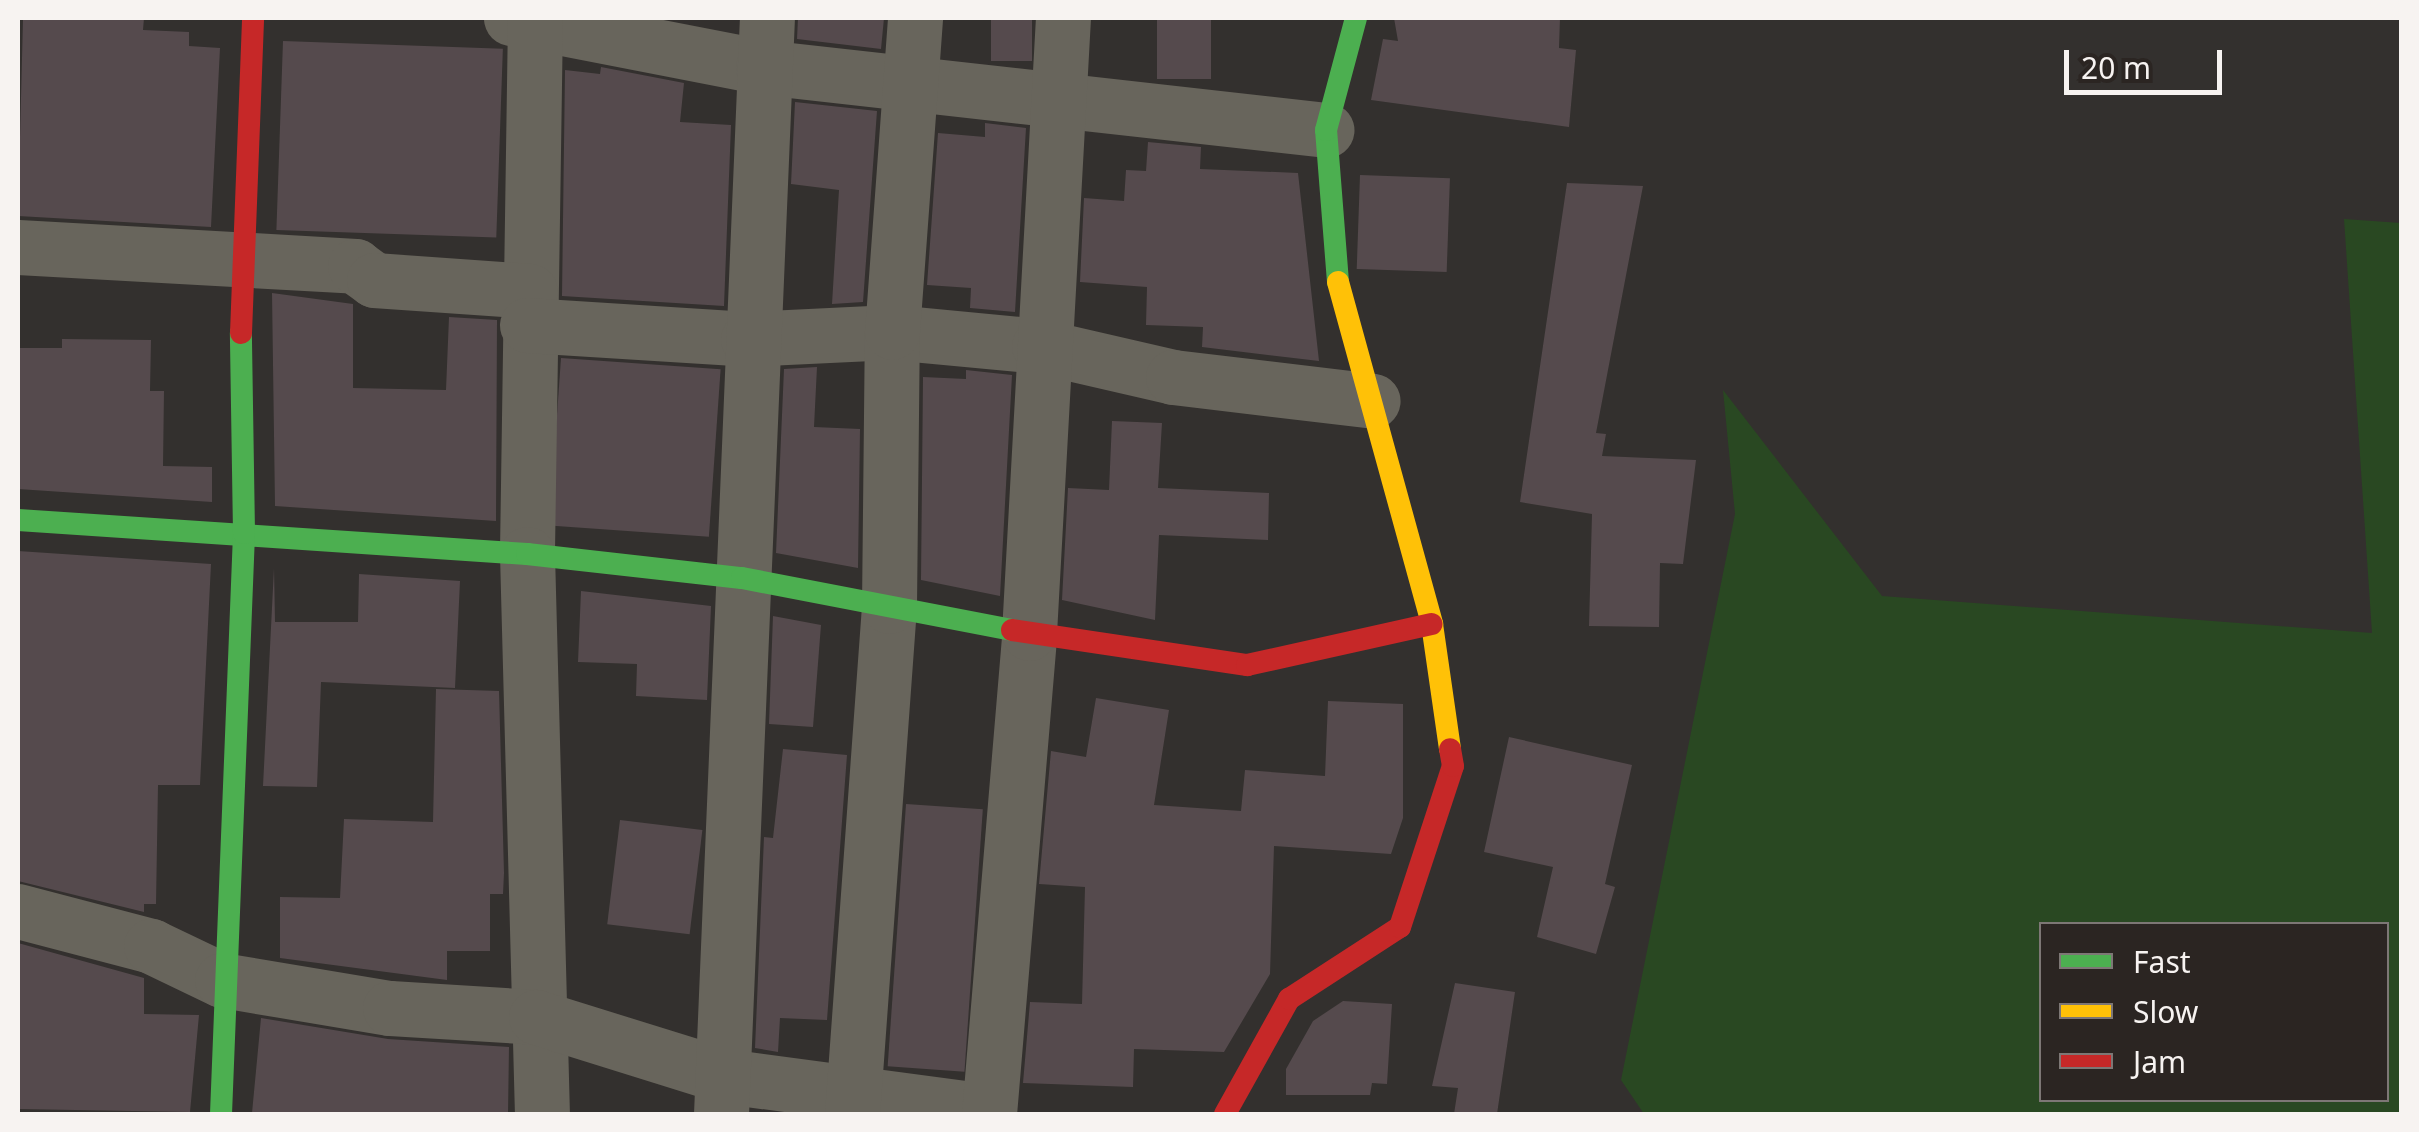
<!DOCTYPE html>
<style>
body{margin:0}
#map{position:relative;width:2419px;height:1132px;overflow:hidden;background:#33302e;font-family:"Noto Sans",sans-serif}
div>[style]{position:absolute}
.green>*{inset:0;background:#294822}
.building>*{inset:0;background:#554a4d;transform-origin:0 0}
.street>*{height:55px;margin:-27.5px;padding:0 27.5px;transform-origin:27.5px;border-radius:27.5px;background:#68655c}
.fast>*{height:22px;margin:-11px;padding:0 11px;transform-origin:11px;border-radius:11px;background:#4caf50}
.slow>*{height:22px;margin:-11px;padding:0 11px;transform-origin:11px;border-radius:11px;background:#ffc107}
.jam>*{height:22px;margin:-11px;padding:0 11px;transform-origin:11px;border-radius:11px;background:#c62828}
span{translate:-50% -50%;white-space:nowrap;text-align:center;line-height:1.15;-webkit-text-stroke:8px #2b2522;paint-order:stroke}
.frame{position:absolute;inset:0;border:20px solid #f7f3f1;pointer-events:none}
.legend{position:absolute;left:2039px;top:922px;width:350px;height:180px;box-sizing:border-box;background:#2b2522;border:2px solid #7d7775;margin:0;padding:12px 18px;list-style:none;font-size:30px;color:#f7f3f1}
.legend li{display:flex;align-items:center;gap:20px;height:50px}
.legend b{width:50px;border:2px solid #7d7775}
.scale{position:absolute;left:2064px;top:50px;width:158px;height:45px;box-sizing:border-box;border:5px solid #f7f3f1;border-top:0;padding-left:12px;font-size:30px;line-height:35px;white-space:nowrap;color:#f7f3f1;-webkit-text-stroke:8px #2b2522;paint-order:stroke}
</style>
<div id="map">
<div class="green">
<div style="clip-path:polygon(evenodd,2344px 219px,2401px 223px,2401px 1114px,1644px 1114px,1621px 1080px,1735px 514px,1723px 390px,1882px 596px,2372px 633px,2344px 219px,2042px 924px,2386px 924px,2386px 1100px,2042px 1100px,2042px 924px)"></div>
</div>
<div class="building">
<div style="clip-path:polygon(144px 18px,143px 30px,189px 32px,189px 46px,220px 48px,211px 227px,18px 216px,23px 19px)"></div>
<div style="clip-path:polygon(798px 18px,884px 18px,881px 49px,797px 39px)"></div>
<div style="left:991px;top:18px;width:41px;height:43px"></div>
<div style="left:1157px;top:18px;width:54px;height:61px"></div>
<div style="clip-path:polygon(1394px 18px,1560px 18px,1559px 48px,1576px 50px,1569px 127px,1371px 100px,1383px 39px,1398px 41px)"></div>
<div style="left:283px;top:41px;width:220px;height:189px;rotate:2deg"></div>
<div style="clip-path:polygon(601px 67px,684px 83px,680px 122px,731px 125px,724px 306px,562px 296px,565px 70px,600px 74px)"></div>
<div style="clip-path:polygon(795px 102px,877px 111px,863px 302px,832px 304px,839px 190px,791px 184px)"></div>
<div style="clip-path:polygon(985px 123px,1026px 128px,1015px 312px,970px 308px,971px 288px,927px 285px,938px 133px,985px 137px)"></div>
<div style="clip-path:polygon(1148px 142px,1201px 147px,1200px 169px,1298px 173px,1319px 361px,1202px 347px,1203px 327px,1146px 325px,1147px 287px,1080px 282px,1084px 198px,1124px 201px,1126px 170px,1146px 171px)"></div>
<div style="left:1360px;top:175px;width:90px;height:94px;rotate:2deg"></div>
<div style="clip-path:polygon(1567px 183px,1643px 186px,1596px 433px,1606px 434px,1602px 456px,1696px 460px,1683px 564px,1660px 563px,1659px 627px,1589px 626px,1592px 514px,1520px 502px)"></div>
<div style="clip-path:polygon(272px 293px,353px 304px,353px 388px,446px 390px,449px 317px,497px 320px,496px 521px,275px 506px)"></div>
<div style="clip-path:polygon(62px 339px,151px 340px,150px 391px,164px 391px,163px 466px,212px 467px,212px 502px,18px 489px,18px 348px,62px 348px)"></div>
<div style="left:561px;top:358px;width:160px;height:168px;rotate:4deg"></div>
<div style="clip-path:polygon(817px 367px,814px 427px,860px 429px,858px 568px,776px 553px,784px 369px)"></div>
<div style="clip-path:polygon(966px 370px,1012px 375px,1000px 596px,921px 580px,923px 377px,966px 379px)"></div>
<div style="clip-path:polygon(1112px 421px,1162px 423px,1158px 488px,1269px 493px,1268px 540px,1159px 535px,1155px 620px,1062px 600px,1068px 488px,1109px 490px)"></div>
<div style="clip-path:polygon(18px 551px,211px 564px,200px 785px,158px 785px,156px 904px,144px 904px,144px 912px,18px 881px)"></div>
<div style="clip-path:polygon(274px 568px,275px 622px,358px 622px,359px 574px,460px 581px,455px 688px,321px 682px,317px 787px,263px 786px)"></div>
<div style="clip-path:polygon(581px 591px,711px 606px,707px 700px,636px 696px,637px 664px,578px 662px)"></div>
<div style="clip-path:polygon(773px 616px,821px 625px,813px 727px,769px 724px)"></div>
<div style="clip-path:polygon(436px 689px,499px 691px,504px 873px,503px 894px,490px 894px,490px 951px,447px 951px,447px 980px,280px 958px,280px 897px,340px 898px,344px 819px,433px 822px)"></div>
<div style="clip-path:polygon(1096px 698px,1169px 710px,1154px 805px,1241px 811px,1245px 770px,1325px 776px,1328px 701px,1403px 704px,1403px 818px,1391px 854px,1274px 846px,1270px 974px,1224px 1052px,1134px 1049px,1133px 1087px,1023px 1083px,1030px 1002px,1082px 1004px,1085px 887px,1039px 884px,1051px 751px,1086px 757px)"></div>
<div style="clip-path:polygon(1509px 737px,1632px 765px,1605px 884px,1615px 887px,1596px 954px,1537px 937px,1553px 867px,1484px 852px)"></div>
<div style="clip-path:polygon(783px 749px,847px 755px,827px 1020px,780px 1018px,778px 1052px,755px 1048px,764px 837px,773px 838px)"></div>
<div style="left:906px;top:804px;width:77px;height:263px;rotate:4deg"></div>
<div style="left:620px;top:820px;width:83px;height:105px;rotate:7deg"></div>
<div style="clip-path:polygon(18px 943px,144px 978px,144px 1014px,199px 1015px,190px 1112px,18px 1109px)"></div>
<div style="clip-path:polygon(1455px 983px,1515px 992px,1497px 1114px,1454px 1114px,1458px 1088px,1432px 1086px)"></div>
<div style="clip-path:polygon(1343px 1001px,1392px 1004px,1387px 1084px,1372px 1083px,1370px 1095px,1286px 1095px,1286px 1069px,1313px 1021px)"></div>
<div style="clip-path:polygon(261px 1018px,388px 1039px,509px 1047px,508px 1114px,252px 1113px)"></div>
</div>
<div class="street">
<div style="left:511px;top:18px;width:257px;rotate:11deg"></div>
<div style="left:763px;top:67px;width:567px;rotate:6.38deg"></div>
<div style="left:535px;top:18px;width:536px;rotate:90.86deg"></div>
<div style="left:527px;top:554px;width:560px;rotate:88.47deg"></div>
<div style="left:18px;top:247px;width:338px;rotate:3.2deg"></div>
<div style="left:355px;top:266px;width:24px;rotate:36deg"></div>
<div style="left:374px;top:280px;width:156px;rotate:4deg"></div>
<div style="left:527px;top:325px;width:221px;rotate:3.6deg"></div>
<div style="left:748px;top:339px;width:144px;rotate:-2.8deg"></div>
<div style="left:892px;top:332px;width:148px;rotate:5.4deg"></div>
<div style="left:1039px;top:346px;width:138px;rotate:13deg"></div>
<div style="left:1173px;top:377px;width:201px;rotate:6.8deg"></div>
<div style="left:18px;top:911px;width:138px;rotate:14.7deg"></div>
<div style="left:151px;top:946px;width:79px;rotate:25.6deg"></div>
<div style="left:222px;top:980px;width:170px;rotate:9.5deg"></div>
<div style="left:390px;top:1008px;width:146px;rotate:3.5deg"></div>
<div style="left:536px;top:1017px;width:198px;rotate:17.3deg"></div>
<div style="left:725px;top:1076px;width:266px;rotate:7.6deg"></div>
<div style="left:721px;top:1114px;width:1097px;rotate:-87.6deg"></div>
<div style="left:852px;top:1114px;width:509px;rotate:-85.83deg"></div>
<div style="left:889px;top:606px;width:274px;rotate:-89.4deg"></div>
<div style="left:892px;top:332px;width:315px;rotate:-85.8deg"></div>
<div style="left:989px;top:1114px;width:483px;rotate:-85.2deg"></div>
<div style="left:1029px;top:633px;width:616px;rotate:-86.84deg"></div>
</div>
<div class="fast">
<div style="left:1338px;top:282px;width:152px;rotate:-94.5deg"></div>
<div style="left:1326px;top:130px;width:116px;rotate:-75deg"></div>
<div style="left:18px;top:520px;width:510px;rotate:3.82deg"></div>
<div style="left:527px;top:554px;width:216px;rotate:6.4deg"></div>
<div style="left:742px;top:578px;width:275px;rotate:10.9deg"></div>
<div style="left:221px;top:1114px;width:581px;rotate:-87.73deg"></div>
<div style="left:244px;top:533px;width:200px;rotate:-90.9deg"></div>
</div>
<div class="slow">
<div style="left:1338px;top:282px;width:355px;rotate:74.6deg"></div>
<div style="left:1432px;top:624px;width:126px;rotate:81.8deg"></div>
</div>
<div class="jam">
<div style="left:241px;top:333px;width:315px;rotate:-87.8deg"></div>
<div style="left:1012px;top:630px;width:238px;rotate:8.5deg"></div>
<div style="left:1247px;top:665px;width:189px;rotate:-12.5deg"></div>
<div style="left:1225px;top:1114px;width:132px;rotate:-60.9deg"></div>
<div style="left:1289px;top:999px;width:132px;rotate:-33deg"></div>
<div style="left:1400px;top:927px;width:169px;rotate:-71.8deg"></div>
<div style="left:1453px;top:766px;width:17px;rotate:-100deg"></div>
</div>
<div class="frame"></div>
<ul class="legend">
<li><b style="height:12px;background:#4caf50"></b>Fast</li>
<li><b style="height:12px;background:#ffc107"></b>Slow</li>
<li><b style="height:12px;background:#c62828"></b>Jam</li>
</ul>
<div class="scale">20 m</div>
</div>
